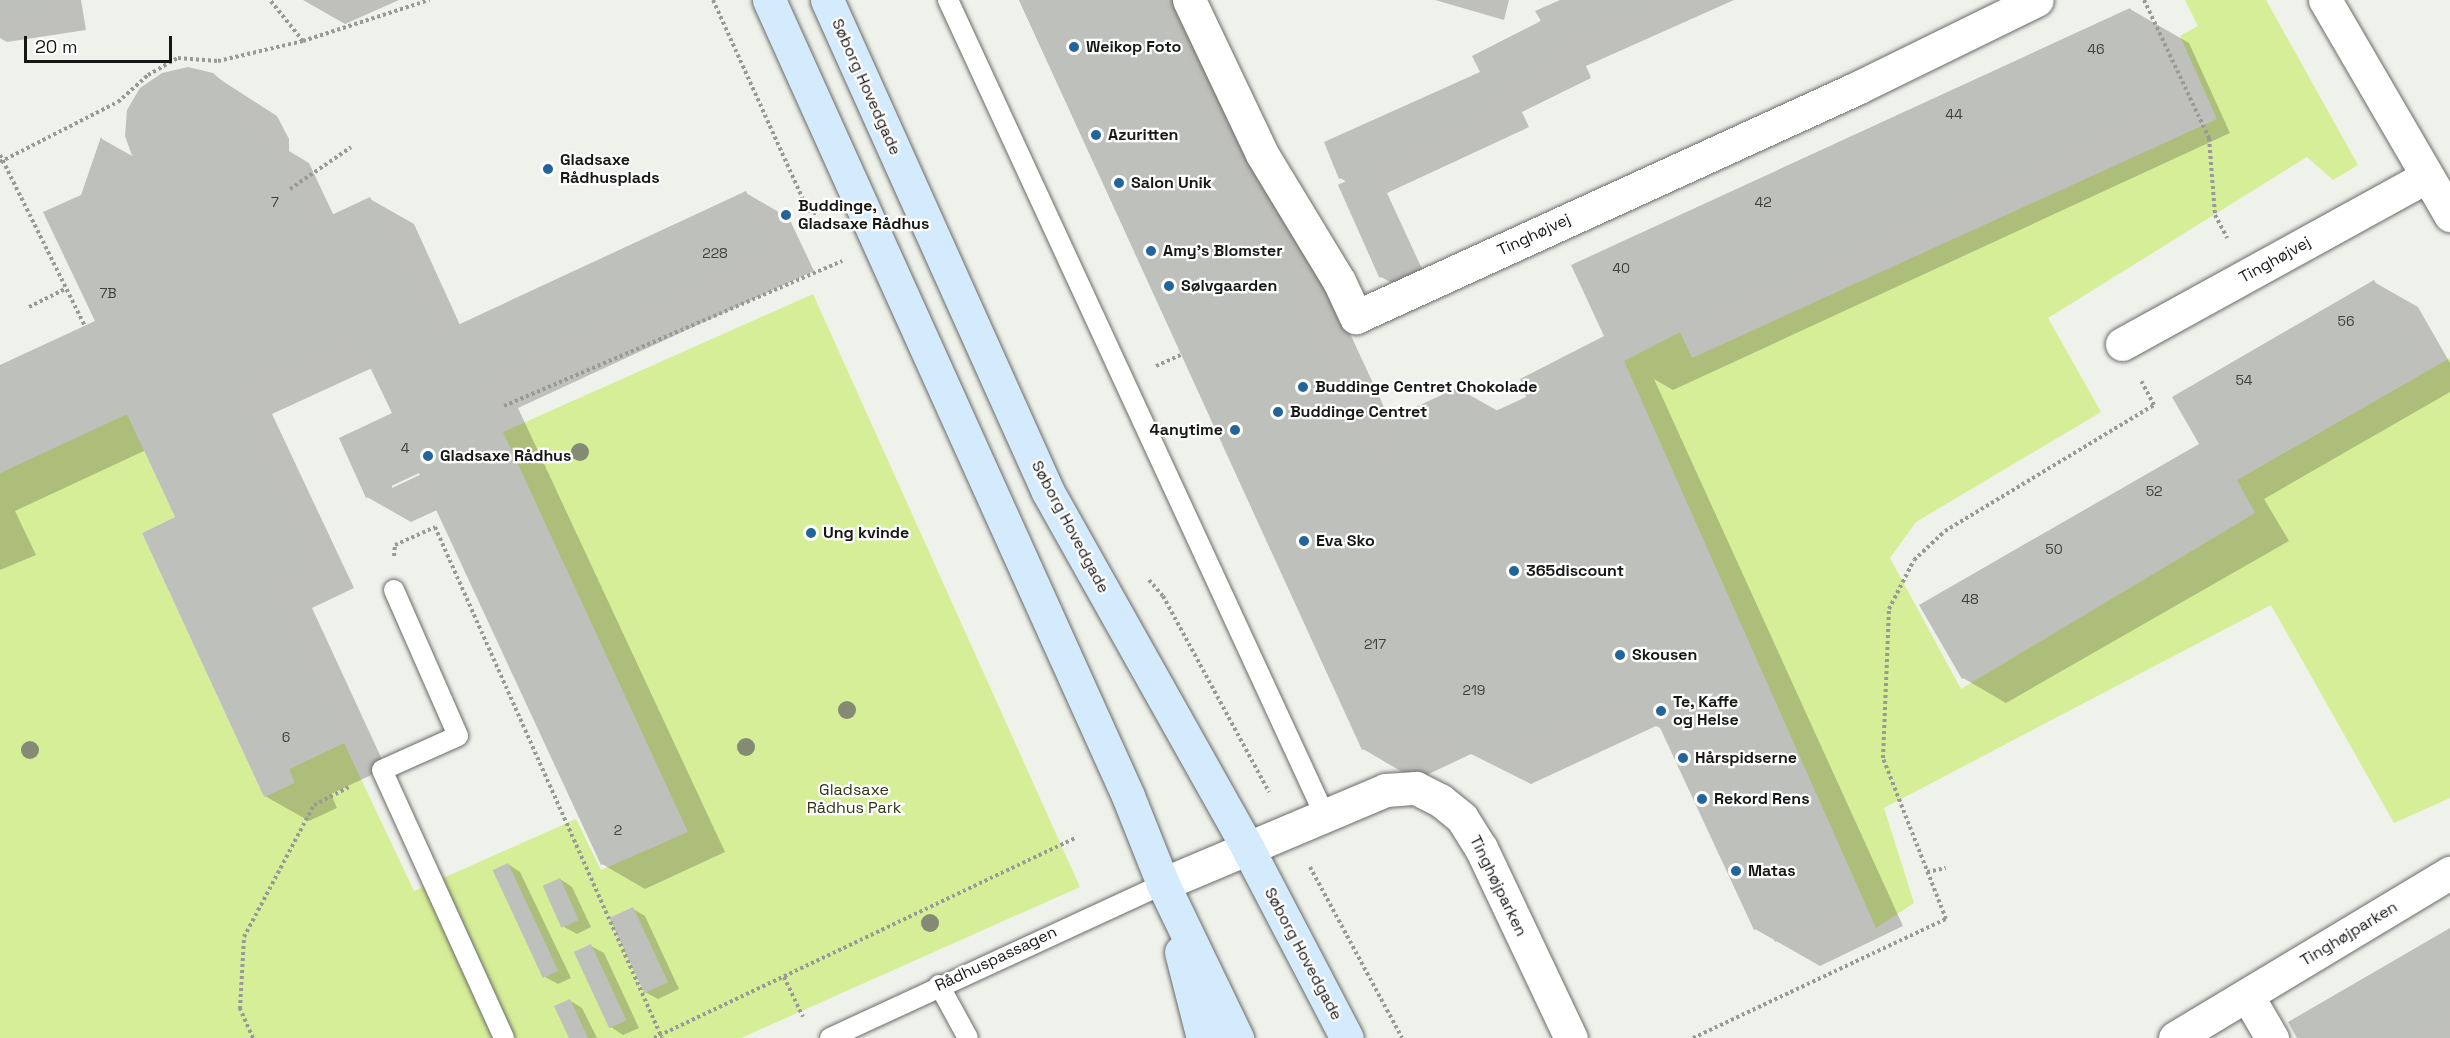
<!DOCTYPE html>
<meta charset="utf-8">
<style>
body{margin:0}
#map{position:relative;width:2450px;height:1038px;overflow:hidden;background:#eff1eb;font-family:"Space Grotesk",sans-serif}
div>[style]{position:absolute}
.green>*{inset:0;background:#d7ee98}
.shadow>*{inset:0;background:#0003}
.building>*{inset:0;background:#bec0bb;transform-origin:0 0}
.path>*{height:4px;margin-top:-2px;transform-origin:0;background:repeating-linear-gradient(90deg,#999a96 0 3px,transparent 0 6px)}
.roads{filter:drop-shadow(0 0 2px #6b6c67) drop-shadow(0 0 2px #6b6c67)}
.lane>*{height:20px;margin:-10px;padding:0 10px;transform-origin:10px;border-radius:10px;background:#fff}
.street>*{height:33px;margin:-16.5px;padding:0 16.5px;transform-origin:16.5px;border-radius:16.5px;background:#fff}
.secondary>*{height:33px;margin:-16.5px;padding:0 16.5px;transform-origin:16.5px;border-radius:16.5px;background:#d4eafd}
.trees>*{width:18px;height:18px;margin:-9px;border-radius:50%;background:#858a74}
.dots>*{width:16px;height:16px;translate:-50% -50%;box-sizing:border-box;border:3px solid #fff;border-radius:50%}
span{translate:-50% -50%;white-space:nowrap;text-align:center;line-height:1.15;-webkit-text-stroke:4.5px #fff;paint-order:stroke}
.number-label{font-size:14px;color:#41423f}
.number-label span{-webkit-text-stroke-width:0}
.poi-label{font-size:16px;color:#171816;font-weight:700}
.left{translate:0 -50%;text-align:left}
.right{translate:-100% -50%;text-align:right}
.street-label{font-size:16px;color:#171816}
.park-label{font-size:16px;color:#2e3612}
.scale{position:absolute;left:24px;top:36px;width:148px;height:27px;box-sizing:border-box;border:3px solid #171816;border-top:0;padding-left:8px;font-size:18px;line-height:21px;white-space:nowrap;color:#171816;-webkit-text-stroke:4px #fff;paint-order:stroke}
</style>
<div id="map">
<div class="green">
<div style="clip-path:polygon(2185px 0,2266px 0,2358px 165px,2333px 180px,2307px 157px,2048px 318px,2101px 412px,1916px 522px,1890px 558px,1961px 689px,2255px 513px,2237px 480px,2450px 358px,2450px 798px,2394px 823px,2271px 605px,1884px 808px,1914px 903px,1876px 928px,1624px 361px,1680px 332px,1692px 358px,2217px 119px,2180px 36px,2198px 26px)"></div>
<div style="clip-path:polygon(813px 294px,1080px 887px,741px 1038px,0 1038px,0 473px,127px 414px,175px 517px,142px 533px,264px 797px,289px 769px,344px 743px,414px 891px,576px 819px,601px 870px,688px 832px,503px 432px)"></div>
</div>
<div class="shadow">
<div style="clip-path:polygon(0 0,81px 0,86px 30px,7px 42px,0 38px)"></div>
<div style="clip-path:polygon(303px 0,399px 0,345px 24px)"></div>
<div style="clip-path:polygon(1019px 0,1196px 0,1390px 420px,1459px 389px,1498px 411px,1528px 398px,1604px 338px,2130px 9px,2189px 43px,2230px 133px,1673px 390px,1654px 379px,1903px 926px,1820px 966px,1755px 929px,1662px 729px,1656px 726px,1531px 784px,1471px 754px,1416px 780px,1363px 749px)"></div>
<div style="clip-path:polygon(1435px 0,1509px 0,1504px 20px)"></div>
<div style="clip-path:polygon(1564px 0,1734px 0,1586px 66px,1591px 78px,1522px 112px,1529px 127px,1387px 193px,1423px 271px,1394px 284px,1381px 277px,1347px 182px,1340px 178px,1482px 72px)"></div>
<div style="clip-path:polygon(evenodd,213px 75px,277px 116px,289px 139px,289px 151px,309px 163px,334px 216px,370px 199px,414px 224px,460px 325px,746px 193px,789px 218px,814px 271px,518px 408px,725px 852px,645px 889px,602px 864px,437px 510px,411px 522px,367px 497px,394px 414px,372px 368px,272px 414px,354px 588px,312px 608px,386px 768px,331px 794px,337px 808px,309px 821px,265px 796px,177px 518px,146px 450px,15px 511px,36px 555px,0 570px,0 367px,97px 322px,82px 196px,102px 139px,134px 157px,213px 75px,425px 469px,426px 472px,392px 488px,392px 484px,425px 469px)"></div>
<div style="clip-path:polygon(2374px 282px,2418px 307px,2450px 363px,2450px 392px,2264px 499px,2289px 541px,2006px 703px,1963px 678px)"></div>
<div style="clip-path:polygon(508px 864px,520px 872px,571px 978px,558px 984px,545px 977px)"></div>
<div style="clip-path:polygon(560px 879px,572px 887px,591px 927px,577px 934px,564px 927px)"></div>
<div style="clip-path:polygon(633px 909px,645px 916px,679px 989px,658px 999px,645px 992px)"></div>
<div style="clip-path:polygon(2450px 930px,2450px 1038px,2299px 1038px)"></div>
<div style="clip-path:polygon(591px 946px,604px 953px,639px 1028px,623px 1035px,611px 1027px)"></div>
<div style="clip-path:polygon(569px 1000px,582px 1008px,597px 1038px,571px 1038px)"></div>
</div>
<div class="building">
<div style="clip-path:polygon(0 0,49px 0,51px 11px,0 18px)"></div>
<div style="clip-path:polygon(1019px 0,1158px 0,1373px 469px,1399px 457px,1381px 423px,1459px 387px,1476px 420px,1526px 397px,1520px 379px,1604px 336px,1571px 265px,2130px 8px,2172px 99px,1613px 357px,1860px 901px,1775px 942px,1767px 924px,1754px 930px,1655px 717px,1646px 722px,1632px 692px,1487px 760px,1416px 725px,1362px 750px)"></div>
<div style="clip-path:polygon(1560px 0,1654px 0,1552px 46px,1556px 58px,1488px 91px,1495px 106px,1339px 179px,1324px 142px,1480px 72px,1472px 56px,1541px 21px,1535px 11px)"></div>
<div style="clip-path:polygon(188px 67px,213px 73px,233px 90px,246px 113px,247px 139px,265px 136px,308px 226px,370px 197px,434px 336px,746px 191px,772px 246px,476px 383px,683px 827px,601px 865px,419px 473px,366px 498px,339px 438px,392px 413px,353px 332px,230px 389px,311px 563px,269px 583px,344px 743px,289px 769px,295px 783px,264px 797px,142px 533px,175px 517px,127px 414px,0 473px,0 365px,95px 321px,43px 212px,81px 195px,101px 137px,118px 164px,134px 161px,125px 136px,127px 110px,140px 88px,162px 73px)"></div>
<div style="left:1369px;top:171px;width:102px;height:34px;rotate:66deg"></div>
<div style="clip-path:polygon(2374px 280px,2420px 360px,2222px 474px,2246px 515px,1962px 679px,1919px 605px,2199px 444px,2172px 397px)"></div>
<div style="left:508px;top:863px;width:119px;height:17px;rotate:65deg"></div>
<div style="left:560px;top:878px;width:46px;height:19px;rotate:66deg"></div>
<div style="left:633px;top:907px;width:83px;height:26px;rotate:65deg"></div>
<div style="clip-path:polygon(2450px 928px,2450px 1012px,2406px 1038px,2297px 1038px,2288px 1022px)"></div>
<div style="left:591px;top:944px;width:84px;height:19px;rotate:65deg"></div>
<div style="clip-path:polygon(570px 999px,588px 1038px,569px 1038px,554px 1006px)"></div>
</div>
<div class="path">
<div style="left:713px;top:0;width:230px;rotate:65.7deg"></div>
<div style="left:808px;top:210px;width:12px;rotate:24deg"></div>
<div style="left:2144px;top:0;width:153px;rotate:64.8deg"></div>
<div style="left:2209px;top:138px;width:77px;rotate:85.5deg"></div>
<div style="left:2215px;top:215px;width:26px;rotate:62deg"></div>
<div style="left:303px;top:41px;width:133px;rotate:-18deg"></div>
<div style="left:0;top:155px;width:191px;rotate:63.6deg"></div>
<div style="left:0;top:162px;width:132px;rotate:-27deg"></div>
<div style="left:118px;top:102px;width:40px;rotate:-42deg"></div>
<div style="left:148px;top:75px;width:34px;rotate:-30deg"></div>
<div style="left:178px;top:58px;width:40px;rotate:4.3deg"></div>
<div style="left:218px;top:61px;width:87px;rotate:-13.2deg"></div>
<div style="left:303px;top:41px;width:53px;rotate:-128.8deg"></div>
<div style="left:290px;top:189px;width:74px;rotate:-34.5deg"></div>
<div style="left:29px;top:307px;width:40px;rotate:-26.6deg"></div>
<div style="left:1156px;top:366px;width:30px;rotate:-24deg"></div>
<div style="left:504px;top:406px;width:368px;rotate:-23.2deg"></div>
<div style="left:394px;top:556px;width:11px;rotate:-85deg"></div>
<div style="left:395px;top:545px;width:44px;rotate:-24.2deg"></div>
<div style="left:435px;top:527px;width:559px;rotate:66.05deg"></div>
<div style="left:1149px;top:580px;width:21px;rotate:49deg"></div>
<div style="left:1163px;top:596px;width:223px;rotate:61.6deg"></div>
<div style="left:1310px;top:867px;width:194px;rotate:61.7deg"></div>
<div style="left:1927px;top:872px;width:19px;rotate:-12deg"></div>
<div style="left:784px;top:977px;width:44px;rotate:64.6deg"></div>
<div style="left:253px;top:1038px;width:32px;rotate:-114deg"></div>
<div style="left:240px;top:1009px;width:72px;rotate:-86.8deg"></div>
<div style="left:244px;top:937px;width:149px;rotate:-62.1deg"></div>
<div style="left:314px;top:805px;width:39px;rotate:-27deg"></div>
<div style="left:654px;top:1038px;width:467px;rotate:-25.4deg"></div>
<div style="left:1693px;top:1038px;width:280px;rotate:-25.2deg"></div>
<div style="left:1946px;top:919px;width:173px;rotate:-111.4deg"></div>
<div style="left:1883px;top:758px;width:149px;rotate:-87.7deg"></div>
<div style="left:1889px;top:609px;width:55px;rotate:-63deg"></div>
<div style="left:1914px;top:560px;width:42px;rotate:-43.1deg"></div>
<div style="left:1945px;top:531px;width:244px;rotate:-31.1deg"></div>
<div style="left:2154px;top:405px;width:27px;rotate:-118deg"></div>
</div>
<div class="roads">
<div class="lane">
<div style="left:948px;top:0;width:899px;rotate:65.2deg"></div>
<div style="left:394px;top:590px;width:159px;rotate:66.3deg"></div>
<div style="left:458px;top:736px;width:83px;rotate:155.9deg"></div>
<div style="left:382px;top:770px;width:294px;rotate:65.5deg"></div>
<div style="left:939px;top:985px;width:60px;rotate:61.3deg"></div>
<div style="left:830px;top:1038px;width:367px;rotate:-24.8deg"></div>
</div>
<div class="street">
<div style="left:1189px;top:0;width:170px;rotate:64.6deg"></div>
<div style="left:1262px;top:154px;width:149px;rotate:58.8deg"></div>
<div style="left:1339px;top:281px;width:40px;rotate:65deg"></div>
<div style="left:1356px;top:317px;width:551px;rotate:-24.56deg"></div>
<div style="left:1857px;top:88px;width:200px;rotate:-26.1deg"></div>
<div style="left:2325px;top:0;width:249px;rotate:59.8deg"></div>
<div style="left:2122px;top:344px;width:348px;rotate:-28.8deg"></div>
<div style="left:1163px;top:884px;width:241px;rotate:-22.9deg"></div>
<div style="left:1385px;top:790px;width:31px;rotate:-4deg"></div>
<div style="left:1416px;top:788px;width:27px;rotate:27deg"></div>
<div style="left:1440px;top:800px;width:28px;rotate:39deg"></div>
<div style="left:1462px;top:818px;width:36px;rotate:58deg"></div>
<div style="left:1481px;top:848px;width:210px;rotate:64.7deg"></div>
<div style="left:2247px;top:995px;width:50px;rotate:59.8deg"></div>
<div style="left:2175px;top:1038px;width:321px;rotate:-31deg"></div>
</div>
<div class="secondary">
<div style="left:769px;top:0;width:873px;rotate:65.72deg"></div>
<div style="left:1128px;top:796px;width:95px;rotate:68.3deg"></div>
<div style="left:1163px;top:884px;width:171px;rotate:64.3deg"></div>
<div style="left:827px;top:0;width:539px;rotate:65.81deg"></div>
<div style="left:1048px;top:492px;width:409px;rotate:60.7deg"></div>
<div style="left:1248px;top:849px;width:213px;rotate:62.4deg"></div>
<div style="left:1181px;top:952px;width:89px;rotate:75.7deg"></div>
</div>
</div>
<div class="trees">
<div style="left:580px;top:452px"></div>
<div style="left:847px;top:710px"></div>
<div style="left:746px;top:747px"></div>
<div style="left:30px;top:750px"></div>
<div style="left:930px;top:923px"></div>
</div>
<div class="dots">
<div style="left:1074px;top:47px;background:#22659a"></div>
<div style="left:1096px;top:135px;background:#22659a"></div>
<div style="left:548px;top:169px;background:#22659a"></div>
<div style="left:1119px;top:183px;background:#22659a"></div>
<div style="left:786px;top:215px;background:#22659a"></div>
<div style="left:1151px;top:251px;background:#22659a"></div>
<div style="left:1169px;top:286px;background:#22659a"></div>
<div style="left:1303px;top:387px;background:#22659a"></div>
<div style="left:1278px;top:412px;background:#22659a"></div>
<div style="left:1235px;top:430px;background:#22659a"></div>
<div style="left:428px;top:456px;background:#22659a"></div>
<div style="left:811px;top:533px;background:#22659a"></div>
<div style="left:1304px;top:541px;background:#22659a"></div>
<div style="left:1514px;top:571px;background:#22659a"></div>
<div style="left:1620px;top:655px;background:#22659a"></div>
<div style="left:1661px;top:711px;background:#22659a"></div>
<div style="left:1683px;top:758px;background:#22659a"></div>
<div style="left:1702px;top:799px;background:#22659a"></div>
<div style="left:1736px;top:871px;background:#22659a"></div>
</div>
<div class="number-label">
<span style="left:2096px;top:49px">46</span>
<span style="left:1954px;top:114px">44</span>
<span style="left:275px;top:202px">7</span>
<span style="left:1763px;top:202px">42</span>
<span style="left:715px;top:253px">228</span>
<span style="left:1621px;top:268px">40</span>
<span style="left:108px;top:293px">7B</span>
<span style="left:2346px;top:321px">56</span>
<span style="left:2244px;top:380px">54</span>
<span style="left:405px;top:448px">4</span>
<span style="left:2154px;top:491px">52</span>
<span style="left:2054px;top:549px">50</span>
<span style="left:1970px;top:599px">48</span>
<span style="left:1375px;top:644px">217</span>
<span style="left:1474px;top:690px">219</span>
<span style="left:286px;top:737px">6</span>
<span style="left:618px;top:830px">2</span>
</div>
<div class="poi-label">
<span class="left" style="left:1086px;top:47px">Weikop Foto</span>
<span class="left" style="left:1108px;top:135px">Azuritten</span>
<span class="left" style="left:560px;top:169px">Gladsaxe<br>Rådhusplads</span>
<span class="left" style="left:1131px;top:183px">Salon Unik</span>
<span class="left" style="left:798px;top:215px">Buddinge,<br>Gladsaxe Rådhus</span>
<span class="left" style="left:1163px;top:251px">Amy's Blomster</span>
<span class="left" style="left:1181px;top:286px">Sølvgaarden</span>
<span class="left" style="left:1315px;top:387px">Buddinge Centret Chokolade</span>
<span class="left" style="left:1290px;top:412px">Buddinge Centret</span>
<span class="right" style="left:1223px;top:430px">4anytime</span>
<span class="left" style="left:440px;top:456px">Gladsaxe Rådhus</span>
<span class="left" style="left:823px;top:533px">Ung kvinde</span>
<span class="left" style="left:1316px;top:541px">Eva Sko</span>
<span class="left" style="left:1526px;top:571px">365discount</span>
<span class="left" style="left:1632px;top:655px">Skousen</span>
<span class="left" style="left:1673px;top:711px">Te, Kaffe<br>og Helse</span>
<span class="left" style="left:1695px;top:758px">Hårspidserne</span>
<span class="left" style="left:1714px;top:799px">Rekord Rens</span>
<span class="left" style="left:1748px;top:871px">Matas</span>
</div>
<div class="street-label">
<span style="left:866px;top:87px;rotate:66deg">Søborg Hovedgade</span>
<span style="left:1534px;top:235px;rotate:-25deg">Tinghøjvej</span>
<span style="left:2275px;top:260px;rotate:-29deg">Tinghøjvej</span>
<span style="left:1070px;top:527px;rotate:62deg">Søborg Hovedgade</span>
<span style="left:1498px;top:886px;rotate:64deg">Tinghøjparken</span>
<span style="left:2349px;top:934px;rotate:-31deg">Tinghøjparken</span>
<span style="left:1303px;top:954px;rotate:62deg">Søborg Hovedgade</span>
<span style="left:996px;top:959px;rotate:-25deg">Rådhuspassagen</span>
</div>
<div class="park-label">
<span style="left:854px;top:799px">Gladsaxe<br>Rådhus Park</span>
</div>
<div class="scale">20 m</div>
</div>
